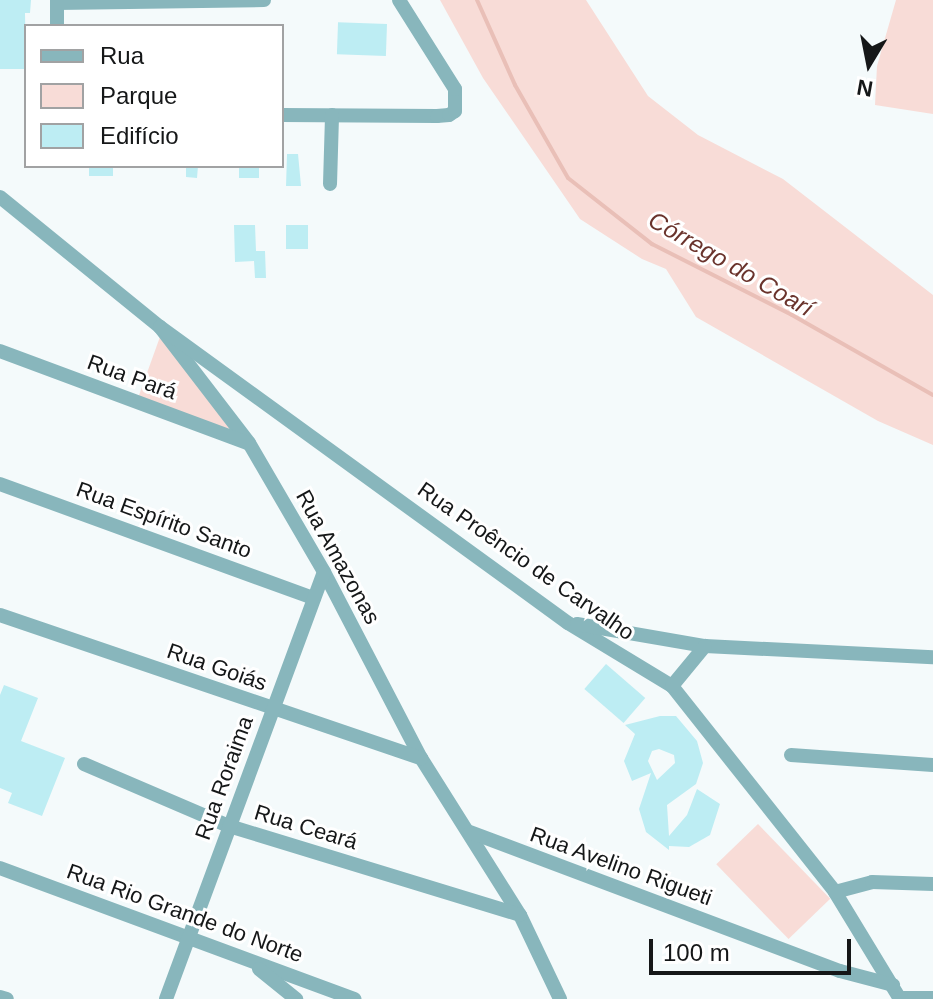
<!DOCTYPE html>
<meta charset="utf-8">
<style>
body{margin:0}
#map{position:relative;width:933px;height:999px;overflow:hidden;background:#f4fafb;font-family:Helvetica,sans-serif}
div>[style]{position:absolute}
.green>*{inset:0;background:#f8dcd7;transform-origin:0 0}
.stream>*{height:4px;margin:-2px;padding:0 2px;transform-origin:2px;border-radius:2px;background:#e9bfb7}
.building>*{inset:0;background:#bdedf3;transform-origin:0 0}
.minor>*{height:14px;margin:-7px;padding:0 7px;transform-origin:7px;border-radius:7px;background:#88b6bc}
span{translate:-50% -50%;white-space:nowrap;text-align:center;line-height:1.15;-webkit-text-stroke:6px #fff;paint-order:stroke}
.street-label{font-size:22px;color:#151718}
.water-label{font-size:24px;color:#6a332c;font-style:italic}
.legend{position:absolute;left:24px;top:24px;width:260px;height:144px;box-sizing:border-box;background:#fff;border:2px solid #a1a2a3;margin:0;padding:10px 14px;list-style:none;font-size:24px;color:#151718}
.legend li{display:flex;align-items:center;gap:16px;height:40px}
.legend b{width:40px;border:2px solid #a1a2a3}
.north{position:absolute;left:829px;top:24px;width:80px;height:80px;-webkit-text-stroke:6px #fff;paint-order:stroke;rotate:190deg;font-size:22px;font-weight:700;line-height:32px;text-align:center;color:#151718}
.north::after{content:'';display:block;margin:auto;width:28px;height:36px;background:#151718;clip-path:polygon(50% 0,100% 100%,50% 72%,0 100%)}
.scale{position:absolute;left:649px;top:939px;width:202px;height:36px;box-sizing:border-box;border:4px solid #151718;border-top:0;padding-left:10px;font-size:24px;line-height:28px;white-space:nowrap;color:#151718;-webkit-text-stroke:6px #fff;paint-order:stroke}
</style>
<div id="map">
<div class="green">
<div style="clip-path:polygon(440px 0,586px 0,648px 96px,698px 135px,783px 179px,933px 295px,933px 445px,878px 421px,696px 317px,666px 269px,642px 259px,580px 219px,483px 78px)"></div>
<div style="clip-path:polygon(896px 0,933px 0,933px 114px,875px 105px,877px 66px)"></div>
<div style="clip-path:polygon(161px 334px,231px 431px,138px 398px)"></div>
<div style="left:758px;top:824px;width:104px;height:58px;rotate:46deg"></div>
</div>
<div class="stream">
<div style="left:477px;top:0;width:93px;rotate:65.9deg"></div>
<div style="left:515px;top:85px;width:107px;rotate:60.3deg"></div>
<div style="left:568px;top:178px;width:107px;rotate:38.2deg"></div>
<div style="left:652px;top:244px;width:157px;rotate:26.9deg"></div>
<div style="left:792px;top:315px;width:162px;rotate:29.6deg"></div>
</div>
<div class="building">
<div style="clip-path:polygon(0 0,31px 0,30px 13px,25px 13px,26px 69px,0 69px)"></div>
<div style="left:387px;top:24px;width:32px;height:49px;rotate:92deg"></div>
<div style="clip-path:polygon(287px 154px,298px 154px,301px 186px,286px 186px)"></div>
<div style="left:89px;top:166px;width:24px;height:10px"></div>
<div style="clip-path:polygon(186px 166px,198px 166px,197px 178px,186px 177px)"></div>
<div style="left:239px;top:166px;width:20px;height:12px"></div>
<div style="clip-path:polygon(234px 225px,255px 225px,256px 251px,265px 251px,266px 278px,255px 278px,254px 261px,235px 262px)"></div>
<div style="left:286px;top:225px;width:22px;height:24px"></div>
<div style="left:606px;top:664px;width:52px;height:33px;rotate:41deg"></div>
<div style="clip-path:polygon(4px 685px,38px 698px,21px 741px,65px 758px,42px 816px,8px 803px,12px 793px,0 788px,0 695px)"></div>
<div style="clip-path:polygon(evenodd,660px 716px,676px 716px,697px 741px,703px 763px,696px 784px,667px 805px,669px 836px,687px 815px,697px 789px,720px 804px,710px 835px,689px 847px,669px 846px,669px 850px,646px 832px,639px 809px,651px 773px,632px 781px,624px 761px,635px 734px,625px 725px,660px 716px,659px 749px,674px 755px,675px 763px,657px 780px,648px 761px,652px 751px,659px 749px)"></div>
</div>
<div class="minor">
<div style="left:57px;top:3px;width:207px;rotate:-0.8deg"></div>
<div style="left:57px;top:26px;width:26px;rotate:-90deg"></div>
<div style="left:282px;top:115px;width:155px;rotate:0.4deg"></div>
<div style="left:437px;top:116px;width:12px;rotate:-5deg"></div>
<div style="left:449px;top:115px;width:7px;rotate:-34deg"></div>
<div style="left:455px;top:111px;width:22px;rotate:-90deg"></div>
<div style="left:455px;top:89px;width:105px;rotate:-122.2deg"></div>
<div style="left:330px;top:184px;width:69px;rotate:-88.3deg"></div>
<div style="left:0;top:197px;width:206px;rotate:39.1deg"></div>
<div style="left:160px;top:327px;width:146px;rotate:52.5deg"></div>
<div style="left:249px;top:443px;width:149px;rotate:59.8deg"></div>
<div style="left:324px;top:572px;width:210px;rotate:62.5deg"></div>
<div style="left:421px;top:758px;width:186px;rotate:57.8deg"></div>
<div style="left:520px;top:915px;width:93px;rotate:64.5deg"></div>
<div style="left:160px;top:327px;width:504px;rotate:35.96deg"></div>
<div style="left:568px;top:623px;width:122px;rotate:31.2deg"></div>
<div style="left:672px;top:686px;width:263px;rotate:51.6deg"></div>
<div style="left:835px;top:892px;width:125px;rotate:58.7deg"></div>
<div style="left:0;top:351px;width:265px;rotate:20.4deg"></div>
<div style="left:0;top:484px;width:334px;rotate:20deg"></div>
<div style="left:0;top:615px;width:445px;rotate:18.8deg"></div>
<div style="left:577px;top:624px;width:130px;rotate:9.8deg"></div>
<div style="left:705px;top:646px;width:228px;rotate:2.8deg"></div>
<div style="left:672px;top:686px;width:52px;rotate:-50.5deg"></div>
<div style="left:791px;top:755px;width:142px;rotate:4deg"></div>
<div style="left:84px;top:764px;width:158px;rotate:23.2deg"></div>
<div style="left:229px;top:826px;width:304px;rotate:17deg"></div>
<div style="left:470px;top:832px;width:395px;rotate:20.6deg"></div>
<div style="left:840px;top:971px;width:55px;rotate:14.8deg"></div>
<div style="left:0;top:868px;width:378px;rotate:20.3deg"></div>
<div style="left:835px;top:892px;width:38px;rotate:-15deg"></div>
<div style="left:872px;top:882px;width:61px;rotate:1.9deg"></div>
<div style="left:259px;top:969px;width:48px;rotate:39deg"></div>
<div style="left:0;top:997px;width:7px;rotate:16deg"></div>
<div style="left:899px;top:998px;width:34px"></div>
<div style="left:166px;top:999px;width:455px;rotate:-69.7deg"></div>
</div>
<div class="street-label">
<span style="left:132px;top:377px;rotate:20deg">Rua Pará</span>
<span style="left:164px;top:520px;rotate:20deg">Rua Espírito Santo</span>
<span style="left:338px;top:557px;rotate:61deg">Rua Amazonas</span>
<span style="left:526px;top:561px;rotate:35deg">Rua Proêncio de Carvalho</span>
<span style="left:217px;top:667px;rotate:19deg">Rua Goiás</span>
<span style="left:224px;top:778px;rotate:-70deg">Rua Roraima</span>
<span style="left:306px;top:827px;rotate:17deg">Rua Ceará</span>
<span style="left:621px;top:866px;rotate:20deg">Rua Avelino Rigueti</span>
<span style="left:185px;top:913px;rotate:20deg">Rua Rio Grande do Norte</span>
</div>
<div class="water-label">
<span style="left:731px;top:264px;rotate:30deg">Córrego do Coarí</span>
</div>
<ul class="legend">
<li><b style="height:10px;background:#88b6bc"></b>Rua</li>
<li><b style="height:22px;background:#f8dcd7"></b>Parque</li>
<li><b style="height:22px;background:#bdedf3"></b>Edifício</li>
</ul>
<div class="north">N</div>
<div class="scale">100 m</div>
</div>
